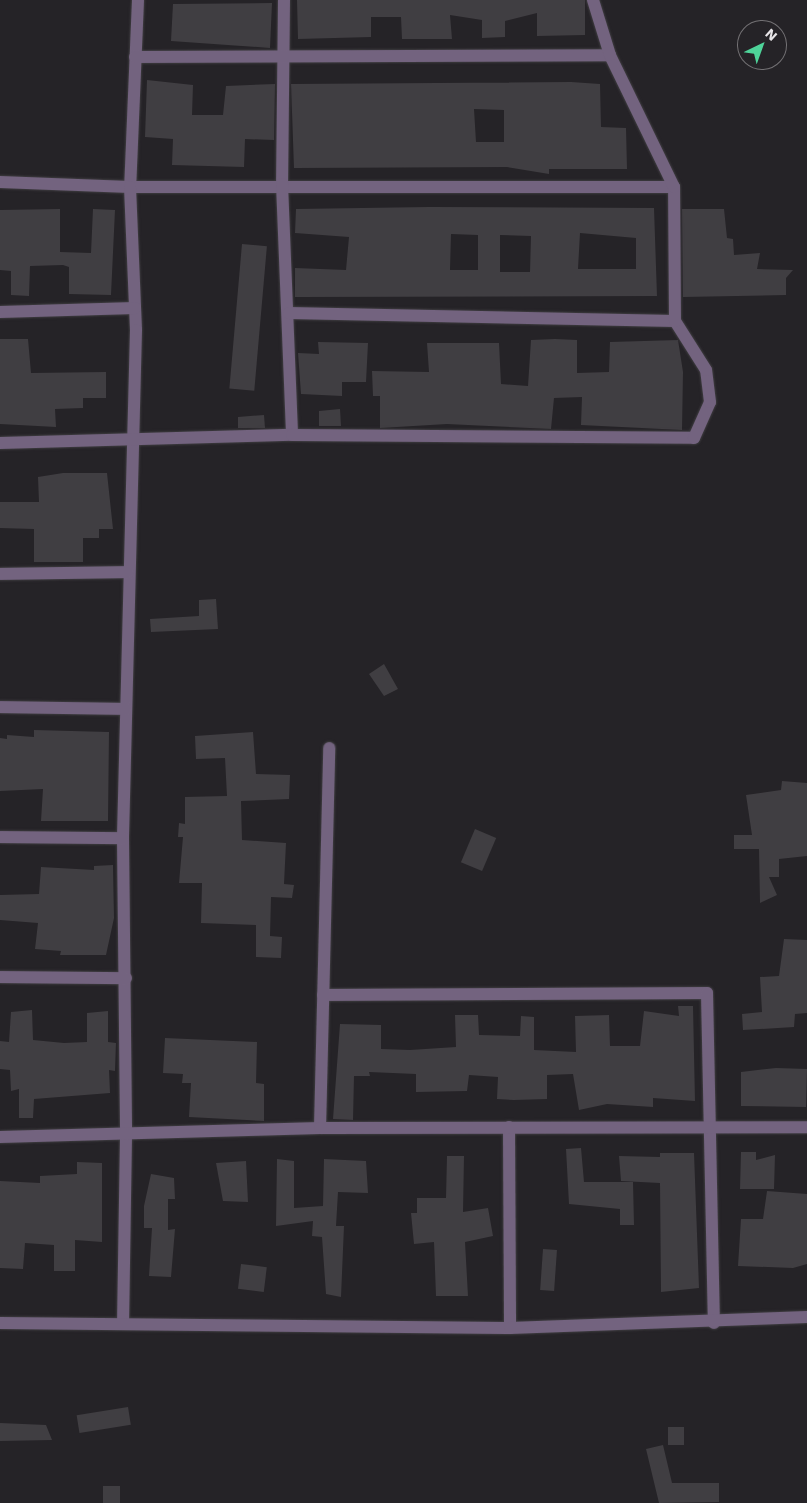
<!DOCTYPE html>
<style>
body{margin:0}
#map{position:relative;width:807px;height:1503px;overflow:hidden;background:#252327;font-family:"Work Sans",sans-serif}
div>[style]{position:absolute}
.building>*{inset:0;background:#403e42;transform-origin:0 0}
.roads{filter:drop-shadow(0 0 1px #403e42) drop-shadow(0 0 1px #403e42)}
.minor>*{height:12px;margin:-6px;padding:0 6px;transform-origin:6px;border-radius:6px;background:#73637f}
.tertiary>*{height:12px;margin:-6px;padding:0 6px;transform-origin:6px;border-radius:6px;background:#73637f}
span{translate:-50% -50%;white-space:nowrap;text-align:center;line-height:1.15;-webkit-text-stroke:4px #252327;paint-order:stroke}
.north{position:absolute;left:737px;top:20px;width:50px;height:50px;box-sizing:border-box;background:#252327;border:1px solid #737174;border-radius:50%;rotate:42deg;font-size:14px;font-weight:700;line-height:20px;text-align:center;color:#e7e5e8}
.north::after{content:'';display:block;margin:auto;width:18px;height:22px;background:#4ed399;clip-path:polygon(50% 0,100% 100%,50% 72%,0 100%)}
</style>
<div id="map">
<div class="building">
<div style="clip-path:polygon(297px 0,585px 0,585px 35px,537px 36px,537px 13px,505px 21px,505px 37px,482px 38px,482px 20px,450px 15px,452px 39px,402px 39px,401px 17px,371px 17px,371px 37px,298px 39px)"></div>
<div style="clip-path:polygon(272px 3px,270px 48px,171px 41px,173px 4px)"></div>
<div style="clip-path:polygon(147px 80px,193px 85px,192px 115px,223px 115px,226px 86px,275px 84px,274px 140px,245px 139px,244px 167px,172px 165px,173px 139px,145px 137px)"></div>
<div style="clip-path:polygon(evenodd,571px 82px,600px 84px,601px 127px,626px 128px,627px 169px,549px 169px,549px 174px,507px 167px,294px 168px,291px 84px,571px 82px,474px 109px,504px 110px,504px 142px,476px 142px,474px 109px)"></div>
<div style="clip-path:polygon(evenodd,429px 207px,654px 208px,657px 296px,295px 297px,295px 268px,346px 270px,349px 237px,295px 233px,296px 209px,429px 207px,580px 233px,636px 238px,636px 269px,578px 269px,580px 233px,429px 207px,451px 234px,478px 235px,478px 270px,450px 270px,451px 234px,429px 207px,500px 235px,531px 236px,530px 272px,500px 272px,500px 235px)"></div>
<div style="clip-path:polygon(60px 209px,60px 252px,91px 253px,93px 209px,115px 210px,111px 295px,69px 294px,69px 267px,63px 265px,30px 266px,29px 296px,11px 295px,11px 271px,0 270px,0 210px)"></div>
<div style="clip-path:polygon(682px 209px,724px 209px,727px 238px,733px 239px,734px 255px,760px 253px,757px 269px,793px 270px,786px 278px,786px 295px,683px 297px)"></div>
<div style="left:242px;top:244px;width:25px;height:145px;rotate:5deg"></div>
<div style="clip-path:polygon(0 339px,28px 339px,31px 373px,106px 372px,106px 398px,83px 398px,83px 408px,55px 409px,56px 427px,0 424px)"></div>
<div style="clip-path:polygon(555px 339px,577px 340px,577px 373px,609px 372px,610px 342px,678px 340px,683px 372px,682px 430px,581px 425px,582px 397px,554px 398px,551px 429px,447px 424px,380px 428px,380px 396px,373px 396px,372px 371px,429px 372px,427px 343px,499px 343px,501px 384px,528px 386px,531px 340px)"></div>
<div style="clip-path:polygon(318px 342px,368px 343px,366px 382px,342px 382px,342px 396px,301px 394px,298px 353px,319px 354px)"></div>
<div style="clip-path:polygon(340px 409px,341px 426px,319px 426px,319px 411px)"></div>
<div style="clip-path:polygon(264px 415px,265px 428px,238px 428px,238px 417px)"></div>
<div style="clip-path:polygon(63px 473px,107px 473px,113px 529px,99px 529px,99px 538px,83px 538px,83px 562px,34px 562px,34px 529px,0 528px,0 502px,39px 502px,38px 477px)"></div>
<div style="clip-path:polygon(216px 599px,218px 629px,151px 632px,150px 619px,199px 616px,199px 600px)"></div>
<div style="clip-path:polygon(384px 664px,398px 689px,384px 696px,369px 674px)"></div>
<div style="clip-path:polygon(34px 730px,109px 732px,108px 821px,41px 821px,43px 789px,0 791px,0 738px,7px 739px,7px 735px,34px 737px)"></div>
<div style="clip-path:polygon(253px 732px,256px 774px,290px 775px,289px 799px,241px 801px,242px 840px,286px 843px,284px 884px,294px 885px,292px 898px,271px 897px,270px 936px,282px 937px,281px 958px,256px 957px,256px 925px,201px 923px,202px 883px,179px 883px,183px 837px,178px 837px,179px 823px,185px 824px,185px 797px,227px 796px,225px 758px,196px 759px,195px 736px)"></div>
<div style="clip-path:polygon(782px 781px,807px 783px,807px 856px,779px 859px,779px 877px,769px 877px,777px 895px,760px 903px,759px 849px,734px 849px,734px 835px,752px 835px,746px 795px,781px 790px)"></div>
<div style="left:475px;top:829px;width:23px;height:36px;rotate:23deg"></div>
<div style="clip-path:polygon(113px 865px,114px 918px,106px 955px,60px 955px,61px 951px,35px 949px,38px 923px,0 920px,0 895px,39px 894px,41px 867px,94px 870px,94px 866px)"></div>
<div style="clip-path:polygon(784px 939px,807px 940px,807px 1013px,795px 1014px,794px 1027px,743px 1030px,742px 1014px,762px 1012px,760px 977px,779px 976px)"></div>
<div style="clip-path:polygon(678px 1006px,693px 1006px,695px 1101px,653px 1098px,653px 1107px,607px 1104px,579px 1110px,573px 1074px,547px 1075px,547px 1099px,514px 1100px,497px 1099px,498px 1077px,469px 1075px,467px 1091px,416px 1092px,416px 1074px,369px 1072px,370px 1076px,354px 1076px,353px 1120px,333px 1119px,340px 1024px,381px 1025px,381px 1049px,410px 1050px,456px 1047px,455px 1015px,478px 1015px,479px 1035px,520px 1036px,521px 1016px,534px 1017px,534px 1050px,576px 1052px,575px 1016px,609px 1015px,610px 1046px,640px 1046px,644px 1011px,679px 1016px)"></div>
<div style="clip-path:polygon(32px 1010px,33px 1040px,64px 1043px,87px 1042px,87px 1013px,108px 1011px,108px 1042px,116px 1043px,115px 1071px,109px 1070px,110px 1093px,34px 1099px,33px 1118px,19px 1118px,19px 1089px,11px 1091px,10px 1070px,0 1069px,0 1041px,9px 1042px,11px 1012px)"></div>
<div style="clip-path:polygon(165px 1038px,257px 1042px,256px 1083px,264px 1084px,264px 1121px,189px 1117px,191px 1083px,182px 1083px,183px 1074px,163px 1073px)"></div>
<div style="clip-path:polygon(776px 1068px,807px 1069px,806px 1107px,741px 1106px,741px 1072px)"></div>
<div style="clip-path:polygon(581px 1148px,584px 1182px,633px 1182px,634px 1225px,620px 1225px,620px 1209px,569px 1204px,566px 1149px)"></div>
<div style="clip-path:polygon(741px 1152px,756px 1152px,756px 1160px,775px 1155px,774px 1189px,740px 1189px)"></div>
<div style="clip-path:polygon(660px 1153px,694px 1153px,699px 1288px,661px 1292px,660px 1183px,621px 1181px,619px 1156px,660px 1157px)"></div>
<div style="clip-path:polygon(447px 1156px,464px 1156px,463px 1212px,488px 1208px,493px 1236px,465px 1242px,468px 1296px,436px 1296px,434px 1242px,414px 1244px,411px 1213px,417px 1213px,417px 1198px,446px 1198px)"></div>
<div style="clip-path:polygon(277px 1159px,294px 1161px,294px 1208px,323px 1206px,324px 1159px,366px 1161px,368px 1193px,338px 1192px,336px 1226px,344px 1226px,341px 1297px,326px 1294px,322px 1237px,312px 1236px,313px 1221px,276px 1226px)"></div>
<div style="clip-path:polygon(246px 1161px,248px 1202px,223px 1201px,216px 1163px)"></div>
<div style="clip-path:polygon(77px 1162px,102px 1163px,102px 1242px,75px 1240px,75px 1271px,54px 1271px,54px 1245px,25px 1243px,23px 1269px,0 1268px,0 1181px,40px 1183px,40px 1176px,77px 1174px)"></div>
<div style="clip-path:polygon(151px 1174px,174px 1178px,175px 1199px,168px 1199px,168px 1230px,175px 1229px,171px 1277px,149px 1276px,152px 1228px,144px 1228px,144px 1206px)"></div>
<div style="clip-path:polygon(767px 1191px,807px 1194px,807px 1264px,793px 1268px,738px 1266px,741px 1219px,763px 1219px)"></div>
<div style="left:543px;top:1249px;width:14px;height:41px;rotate:4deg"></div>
<div style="left:241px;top:1264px;width:26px;height:25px;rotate:7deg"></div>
<div style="left:128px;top:1407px;width:18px;height:52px;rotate:81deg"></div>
<div style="clip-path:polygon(0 1423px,46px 1425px,52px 1440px,0 1441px)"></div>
<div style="left:668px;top:1427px;width:16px;height:18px"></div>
<div style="clip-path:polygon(663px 1445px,672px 1483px,719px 1483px,719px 1502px,659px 1503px,646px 1449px)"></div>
<div style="left:120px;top:1486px;width:17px;height:17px;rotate:90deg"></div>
</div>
<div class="roads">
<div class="minor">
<div style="left:138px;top:0;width:187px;rotate:92.4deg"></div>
<div style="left:130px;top:187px;width:544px"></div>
<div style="left:284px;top:0;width:184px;rotate:90.6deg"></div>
<div style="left:282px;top:184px;width:251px;rotate:87.7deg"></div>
<div style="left:135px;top:57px;width:475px;rotate:-0.2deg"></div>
<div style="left:0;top:182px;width:130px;rotate:2.2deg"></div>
<div style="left:130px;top:187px;width:143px;rotate:87.6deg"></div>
<div style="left:136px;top:330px;width:508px;rotate:91.47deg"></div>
<div style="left:123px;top:838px;width:298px;rotate:89.4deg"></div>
<div style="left:126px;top:1136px;width:187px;rotate:90.9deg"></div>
<div style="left:0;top:312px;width:135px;rotate:-1.7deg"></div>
<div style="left:289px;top:313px;width:386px;rotate:1.2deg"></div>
<div style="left:0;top:443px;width:292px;rotate:-1.6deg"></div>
<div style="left:292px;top:435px;width:402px;rotate:0.4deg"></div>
<div style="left:694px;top:438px;width:39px;rotate:-66deg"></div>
<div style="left:710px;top:402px;width:32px;rotate:-97deg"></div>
<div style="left:706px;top:370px;width:58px;rotate:-122.3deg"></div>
<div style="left:675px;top:321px;width:134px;rotate:-90.4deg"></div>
<div style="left:674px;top:187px;width:147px;rotate:-115.9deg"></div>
<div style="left:610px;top:55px;width:58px;rotate:-107.2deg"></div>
<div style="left:0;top:574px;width:128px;rotate:-0.9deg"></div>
<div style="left:0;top:707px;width:126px;rotate:0.9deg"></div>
<div style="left:0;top:837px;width:123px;rotate:0.5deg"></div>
<div style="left:0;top:977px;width:126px;rotate:0.5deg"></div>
<div style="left:323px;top:995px;width:384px;rotate:-0.3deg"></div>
<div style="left:707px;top:993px;width:330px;rotate:88.8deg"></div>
<div style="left:509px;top:1127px;width:201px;rotate:89.7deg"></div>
<div style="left:320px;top:1128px;width:380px;rotate:-88.6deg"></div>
<div style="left:0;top:1137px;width:320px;rotate:-1.6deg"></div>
<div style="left:320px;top:1128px;width:487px;rotate:-0.1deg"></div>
</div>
<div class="tertiary">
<div style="left:0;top:1323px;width:510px;rotate:0.56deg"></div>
<div style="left:510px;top:1328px;width:297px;rotate:-2.1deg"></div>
</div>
</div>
<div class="north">N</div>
</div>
